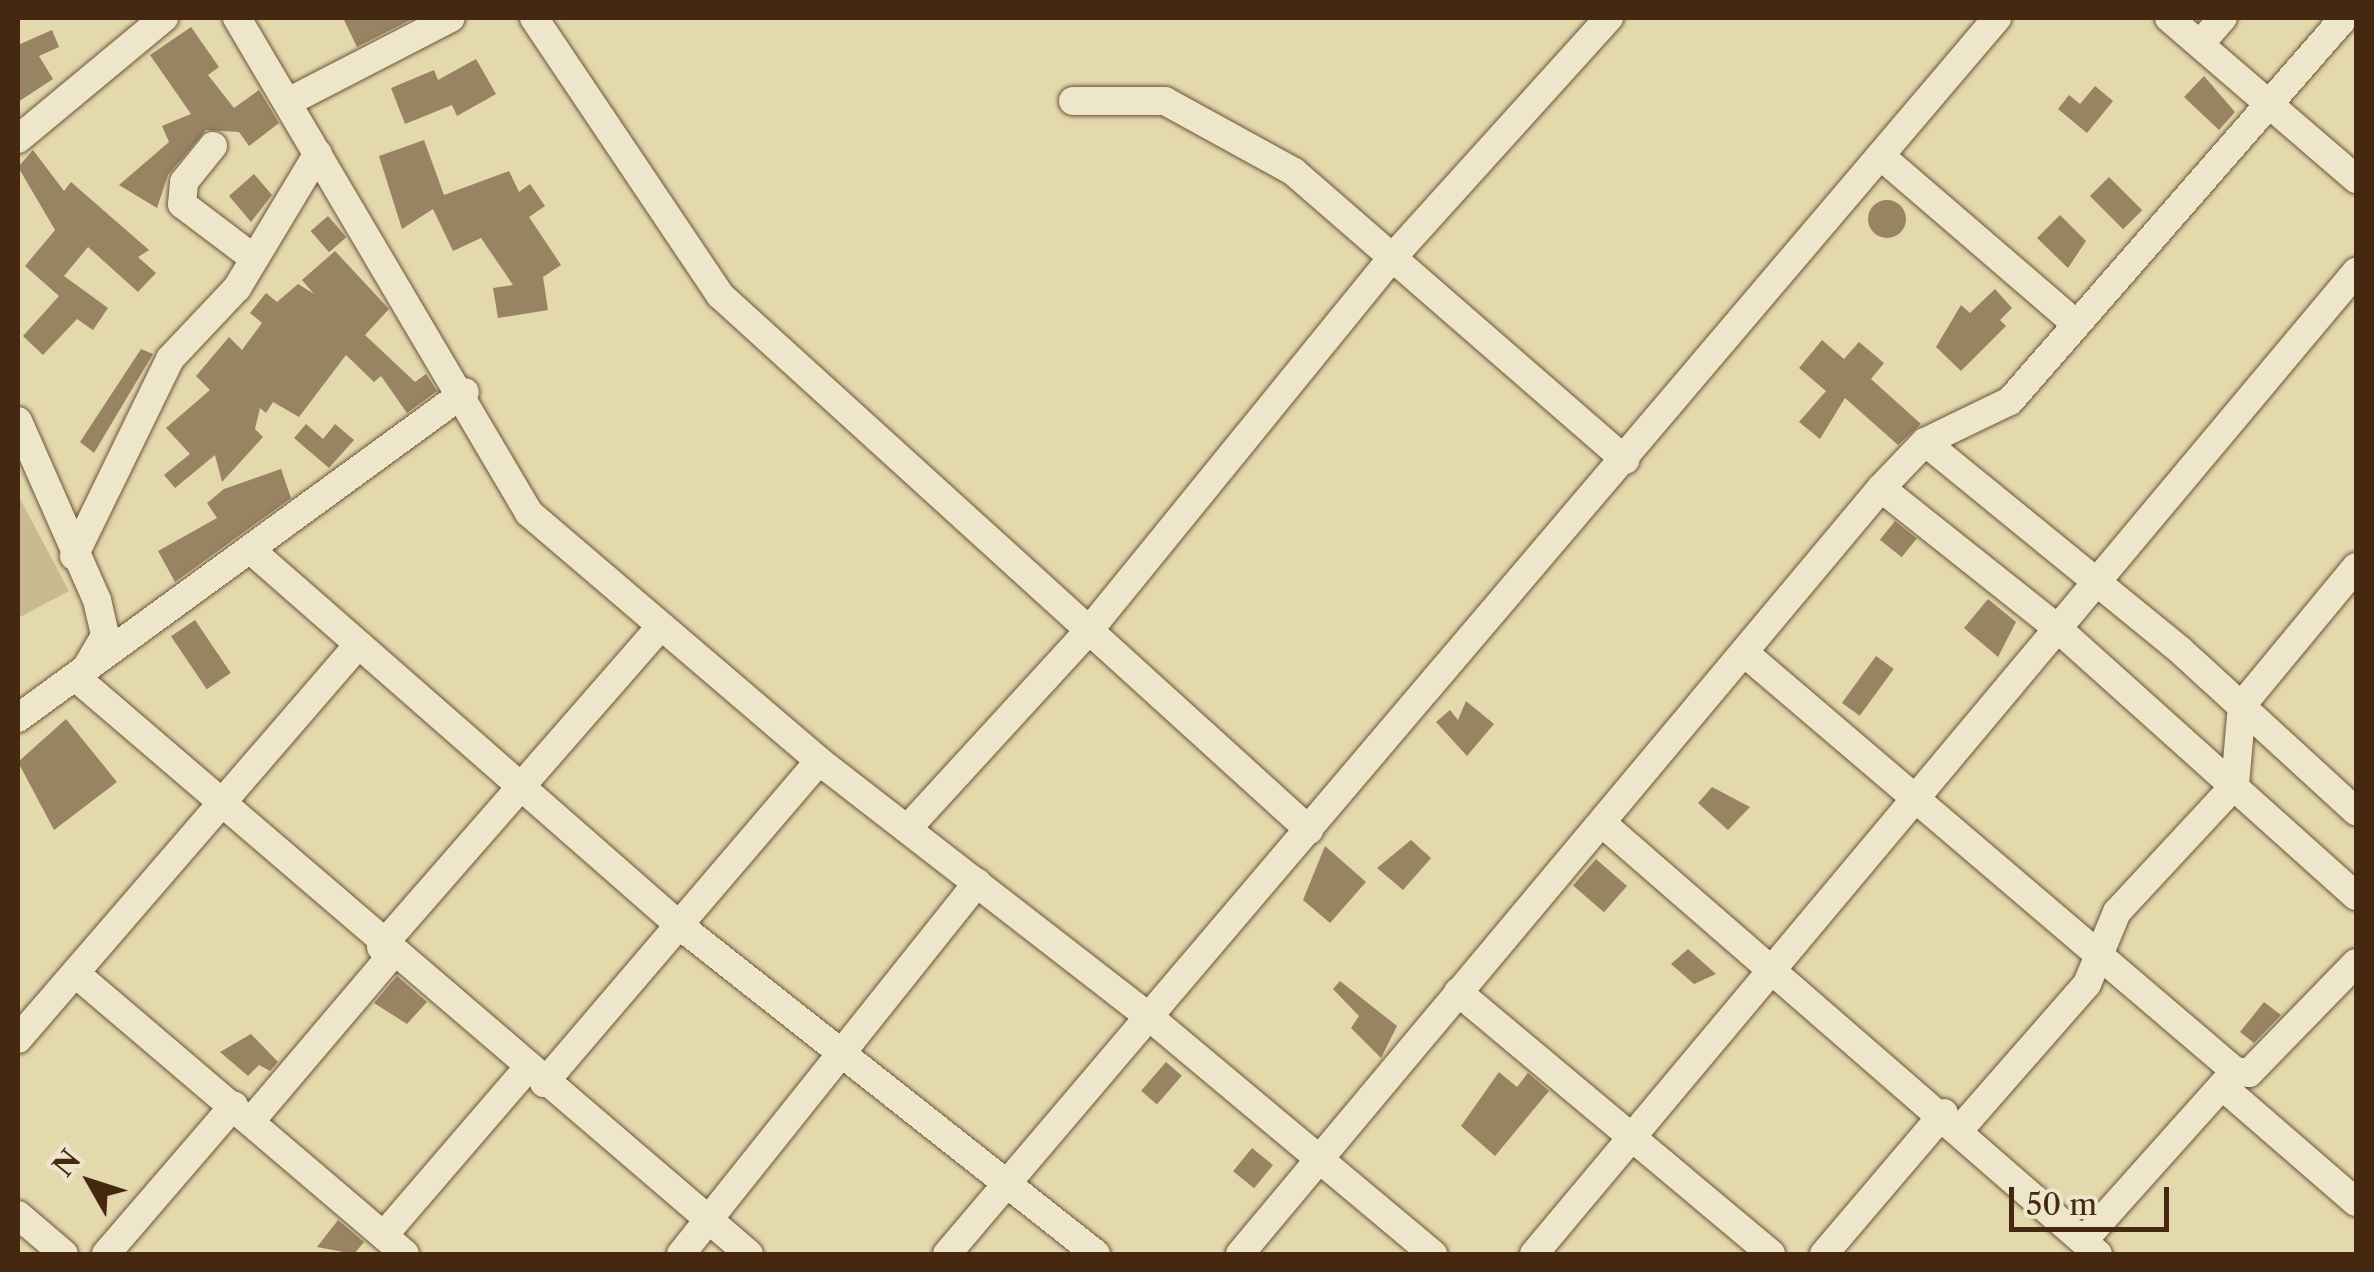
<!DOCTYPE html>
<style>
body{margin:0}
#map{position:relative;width:2374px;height:1272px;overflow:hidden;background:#e4d8ad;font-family:"Libre Caslon Text",serif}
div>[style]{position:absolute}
.green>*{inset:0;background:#c9ba92}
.building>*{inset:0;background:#988362;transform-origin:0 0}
.round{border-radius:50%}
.roads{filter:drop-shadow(0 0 2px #6e5337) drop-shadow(0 0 2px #6e5337)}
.minor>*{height:28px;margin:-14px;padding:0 14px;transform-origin:14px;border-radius:14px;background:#ede6ca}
span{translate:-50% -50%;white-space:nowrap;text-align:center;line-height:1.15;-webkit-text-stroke:9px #ede6ca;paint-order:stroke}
.frame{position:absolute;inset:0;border:20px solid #462710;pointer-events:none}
.north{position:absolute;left:40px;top:1132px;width:100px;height:100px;-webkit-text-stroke:8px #ede6ca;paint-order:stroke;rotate:309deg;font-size:28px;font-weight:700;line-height:40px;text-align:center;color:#462710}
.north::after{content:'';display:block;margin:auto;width:35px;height:45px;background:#462710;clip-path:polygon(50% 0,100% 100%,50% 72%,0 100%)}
.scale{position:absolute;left:2009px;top:1187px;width:160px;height:45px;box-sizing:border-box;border:5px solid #462710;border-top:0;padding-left:12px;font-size:30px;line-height:35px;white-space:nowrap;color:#462710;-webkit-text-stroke:8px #ede6ca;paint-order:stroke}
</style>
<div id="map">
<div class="green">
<div style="clip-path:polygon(18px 495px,69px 591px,18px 618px)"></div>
</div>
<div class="building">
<div style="clip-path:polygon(343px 18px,414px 18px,357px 47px)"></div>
<div style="clip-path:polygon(191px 27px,219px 67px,208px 75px,234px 108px,259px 90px,279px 123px,249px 146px,239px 132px,206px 130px,168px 175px,157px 208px,119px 185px,169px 142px,162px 126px,191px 114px,150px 55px)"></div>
<div style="clip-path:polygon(52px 30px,59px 47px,39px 56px,53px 79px,18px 102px,18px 45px)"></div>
<div style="clip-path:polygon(476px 59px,496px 94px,457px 116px,452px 105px,405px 124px,391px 88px,434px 70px,438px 80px)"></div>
<div style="clip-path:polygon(2204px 76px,2235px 112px,2219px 130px,2184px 97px)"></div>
<div style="clip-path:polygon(2095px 86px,2113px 101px,2087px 133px,2058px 109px,2069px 95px,2080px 104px)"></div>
<div style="clip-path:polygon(424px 140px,444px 195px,509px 171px,519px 192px,530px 184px,545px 206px,529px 217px,561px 265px,543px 277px,548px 310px,498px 318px,493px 288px,513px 285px,481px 238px,453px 251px,433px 209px,402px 229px,379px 156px)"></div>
<div style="clip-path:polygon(33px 150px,64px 191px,71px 182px,149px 250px,138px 257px,156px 273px,138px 292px,88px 247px,64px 276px,108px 308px,93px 330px,77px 319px,43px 355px,23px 336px,59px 296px,25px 266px,55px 230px,18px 167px)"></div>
<div style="clip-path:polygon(254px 174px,272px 195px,251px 222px,229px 196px)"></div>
<div style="left:2109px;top:177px;width:47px;height:27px;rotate:45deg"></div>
<div class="round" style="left:1868px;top:200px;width:38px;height:38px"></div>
<div style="clip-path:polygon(2060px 215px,2086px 241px,2068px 268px,2037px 238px)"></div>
<div style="left:328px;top:216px;width:28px;height:23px;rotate:49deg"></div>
<div style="clip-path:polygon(335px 251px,389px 309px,365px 335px,415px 382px,426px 374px,437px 391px,407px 413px,381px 376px,374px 382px,346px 355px,299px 417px,273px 402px,266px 413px,260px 408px,255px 429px,263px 437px,222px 482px,215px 455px,175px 488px,164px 475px,190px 454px,166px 428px,210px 390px,196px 376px,229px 337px,242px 350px,262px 323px,250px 313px,266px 293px,277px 302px,298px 284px,314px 294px,302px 280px)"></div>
<div style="clip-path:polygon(1995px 289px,2012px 308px,2000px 320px,2006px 326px,1961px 371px,1936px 347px,1961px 305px,1970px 313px)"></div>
<div style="clip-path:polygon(1822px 340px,1844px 359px,1859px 342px,1884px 363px,1871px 379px,1921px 424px,1898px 445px,1845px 398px,1820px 439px,1799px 422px,1826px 391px,1799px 368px)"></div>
<div style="clip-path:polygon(141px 349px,153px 354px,94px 453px,80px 442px)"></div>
<div style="clip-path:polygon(306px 424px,323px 439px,335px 424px,354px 440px,329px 468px,294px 438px)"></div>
<div style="clip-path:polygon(281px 469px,291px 498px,175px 582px,158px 551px,217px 518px,207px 503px,224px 489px)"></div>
<div style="left:1895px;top:521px;width:28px;height:24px;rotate:39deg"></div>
<div style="clip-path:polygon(1988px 599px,2016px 622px,1998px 657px,1964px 628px)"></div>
<div style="left:195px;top:620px;width:64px;height:29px;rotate:56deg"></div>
<div style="left:1876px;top:656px;width:22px;height:58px;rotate:36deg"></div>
<div style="clip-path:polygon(1466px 701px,1494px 724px,1467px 756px,1436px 722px,1450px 710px,1458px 720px)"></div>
<div style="clip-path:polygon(66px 719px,117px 782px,54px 830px,18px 762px)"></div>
<div style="clip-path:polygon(1712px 787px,1750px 807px,1728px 830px,1698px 803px)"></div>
<div style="clip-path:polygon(1411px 840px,1431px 858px,1403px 890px,1377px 868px)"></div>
<div style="clip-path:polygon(1325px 846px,1366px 882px,1330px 923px,1303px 900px)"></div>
<div style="left:1596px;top:859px;width:41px;height:35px;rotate:41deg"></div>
<div style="clip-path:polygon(1688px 949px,1716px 974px,1694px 984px,1671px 964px)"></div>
<div style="clip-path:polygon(397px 976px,427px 1002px,407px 1024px,374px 1003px)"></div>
<div style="clip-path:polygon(1340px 981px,1397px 1026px,1381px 1058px,1351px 1028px,1359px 1016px,1333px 989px)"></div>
<div style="clip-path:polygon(2264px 1002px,2281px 1015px,2254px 1043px,2240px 1032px)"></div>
<div style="clip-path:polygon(251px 1034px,278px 1062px,270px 1071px,259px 1065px,248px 1076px,220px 1052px)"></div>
<div style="left:1166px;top:1062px;width:21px;height:38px;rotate:41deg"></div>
<div style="clip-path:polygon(1499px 1072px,1517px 1087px,1528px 1073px,1549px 1091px,1495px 1156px,1461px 1126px)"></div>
<div style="left:1252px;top:1148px;width:27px;height:30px;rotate:39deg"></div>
<div style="clip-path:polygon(338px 1220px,364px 1242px,354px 1254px,317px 1247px)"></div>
</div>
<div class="roads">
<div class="minor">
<div style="left:237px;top:18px;width:575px;rotate:59.46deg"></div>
<div style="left:529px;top:513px;width:382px;rotate:40.5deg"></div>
<div style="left:819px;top:761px;width:415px;rotate:37.8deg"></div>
<div style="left:1147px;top:1015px;width:373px;rotate:39.9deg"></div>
<div style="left:534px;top:18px;width:334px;rotate:56.1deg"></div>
<div style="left:720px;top:295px;width:796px;rotate:42.25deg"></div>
<div style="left:2169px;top:18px;width:247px;rotate:40.7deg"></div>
<div style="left:2200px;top:44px;width:35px;rotate:-49deg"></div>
<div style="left:1073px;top:101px;width:92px"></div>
<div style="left:1165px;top:101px;width:147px;rotate:28.8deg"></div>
<div style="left:1294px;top:172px;width:439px;rotate:41deg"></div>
<div style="left:288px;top:102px;width:183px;rotate:-27.3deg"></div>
<div style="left:18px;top:139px;width:190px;rotate:-39.7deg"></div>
<div style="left:213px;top:146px;width:46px;rotate:128.9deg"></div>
<div style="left:184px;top:182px;width:22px;rotate:95deg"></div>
<div style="left:182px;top:204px;width:88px;rotate:37.1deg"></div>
<div style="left:1882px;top:157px;width:256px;rotate:40.7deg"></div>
<div style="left:18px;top:421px;width:196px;rotate:66.2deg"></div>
<div style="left:97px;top:600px;width:37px;rotate:77deg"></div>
<div style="left:105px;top:636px;width:51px;rotate:120.6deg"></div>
<div style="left:79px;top:680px;width:882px;rotate:40.59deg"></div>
<div style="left:1925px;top:442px;width:329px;rotate:39.2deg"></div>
<div style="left:2180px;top:650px;width:239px;rotate:42.5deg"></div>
<div style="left:1881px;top:488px;width:223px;rotate:38.5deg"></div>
<div style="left:2056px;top:627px;width:403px;rotate:41.9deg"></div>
<div style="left:252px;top:551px;width:568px;rotate:41.21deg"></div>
<div style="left:679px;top:925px;width:531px;rotate:38.27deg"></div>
<div style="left:74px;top:556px;width:219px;rotate:-64deg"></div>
<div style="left:170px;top:359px;width:98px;rotate:-46.7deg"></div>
<div style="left:237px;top:288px;width:157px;rotate:-59deg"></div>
<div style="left:1747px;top:655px;width:641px;rotate:40.45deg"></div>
<div style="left:18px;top:718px;width:553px;rotate:-36.1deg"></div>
<div style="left:1602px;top:823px;width:657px;rotate:40.99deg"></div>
<div style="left:907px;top:829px;width:273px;rotate:-47.5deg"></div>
<div style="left:1091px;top:628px;width:477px;rotate:-50.9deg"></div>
<div style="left:1392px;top:258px;width:324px;rotate:-47.9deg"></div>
<div style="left:381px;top:947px;width:423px;rotate:-48.9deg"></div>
<div style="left:75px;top:973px;width:433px;rotate:40.4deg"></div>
<div style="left:1458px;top:992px;width:408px;rotate:39.9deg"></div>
<div style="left:18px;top:1039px;width:520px;rotate:-49.21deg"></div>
<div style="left:544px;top:1083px;width:423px;rotate:-49.5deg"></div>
<div style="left:2222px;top:1086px;width:177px;rotate:40.9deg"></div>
<div style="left:251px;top:1121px;width:216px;rotate:-49.7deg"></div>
<div style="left:1961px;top:1128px;width:191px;rotate:-48.8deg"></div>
<div style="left:2087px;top:984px;width:78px;rotate:-67.4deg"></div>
<div style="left:2117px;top:912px;width:173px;rotate:-47.1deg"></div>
<div style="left:2235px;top:785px;width:80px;rotate:-85deg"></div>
<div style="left:2242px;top:705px;width:179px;rotate:-50.4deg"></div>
<div style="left:18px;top:1215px;width:60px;rotate:40.3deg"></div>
<div style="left:384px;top:1235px;width:219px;rotate:-49.3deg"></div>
<div style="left:2084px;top:1240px;width:227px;rotate:-48.2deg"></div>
<div style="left:2235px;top:1071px;width:14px;rotate:8deg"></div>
<div style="left:2249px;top:1073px;width:153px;rotate:-45.8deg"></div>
<div style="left:106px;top:1254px;width:196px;rotate:-49.3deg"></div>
<div style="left:681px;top:1254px;width:475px;rotate:-51.4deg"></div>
<div style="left:947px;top:1254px;width:1622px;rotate:-49.65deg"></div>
<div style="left:1240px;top:1254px;width:999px;rotate:-50.08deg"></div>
<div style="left:1881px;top:488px;width:64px;rotate:-46.3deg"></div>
<div style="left:1925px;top:442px;width:94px;rotate:-25.8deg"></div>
<div style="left:2010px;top:401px;width:508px;rotate:-48.91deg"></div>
<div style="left:1534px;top:1254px;width:1281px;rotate:-50.07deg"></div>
<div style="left:1824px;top:1254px;width:185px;rotate:-49.6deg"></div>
</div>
</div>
<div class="frame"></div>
<div class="north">N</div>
<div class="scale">50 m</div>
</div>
